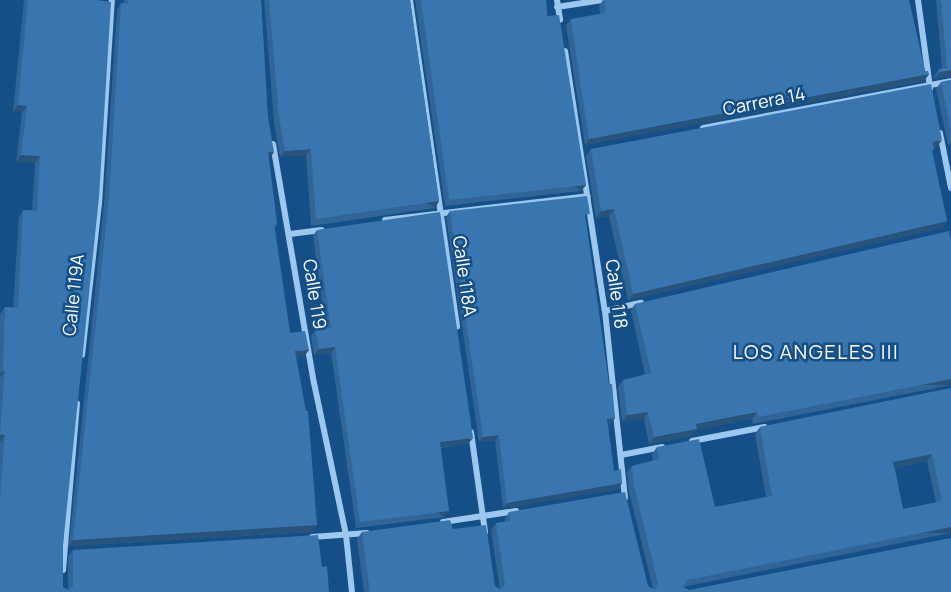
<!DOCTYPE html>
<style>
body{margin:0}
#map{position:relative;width:951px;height:592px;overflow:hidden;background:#154f88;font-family:Manrope,sans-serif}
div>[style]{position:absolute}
.street>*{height:6px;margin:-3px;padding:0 3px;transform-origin:3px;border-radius:3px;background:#9cc7ee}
.wall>*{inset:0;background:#316597}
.shaded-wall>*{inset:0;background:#28537b;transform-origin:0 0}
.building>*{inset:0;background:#3976b0}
span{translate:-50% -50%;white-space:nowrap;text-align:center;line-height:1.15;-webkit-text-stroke:5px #154f88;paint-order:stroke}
.street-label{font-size:18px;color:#fff}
.neighbourhood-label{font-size:20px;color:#fff;letter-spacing:1.5px}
</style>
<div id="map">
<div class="street">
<div style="left:410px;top:0;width:330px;rotate:81.8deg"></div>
<div style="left:557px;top:0;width:20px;rotate:81deg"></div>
<div style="left:918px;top:0;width:89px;rotate:82.2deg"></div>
<div style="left:557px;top:7px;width:46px;rotate:-8.8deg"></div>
<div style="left:565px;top:51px;width:263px;rotate:81.3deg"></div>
<div style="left:605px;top:311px;width:188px;rotate:83.9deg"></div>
<div style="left:703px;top:128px;width:252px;rotate:-10.7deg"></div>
<div style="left:940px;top:133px;width:56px;rotate:78.7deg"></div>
<div style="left:273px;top:144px;width:242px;rotate:80.3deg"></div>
<div style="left:314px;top:383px;width:155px;rotate:78.1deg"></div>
<div style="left:346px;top:535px;width:57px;rotate:84deg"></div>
<div style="left:385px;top:220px;width:204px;rotate:-6.7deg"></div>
<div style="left:290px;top:234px;width:32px;rotate:-7deg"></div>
<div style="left:605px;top:311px;width:37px;rotate:-13deg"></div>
<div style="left:82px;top:355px;width:152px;rotate:-83.6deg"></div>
<div style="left:99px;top:204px;width:204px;rotate:-86.4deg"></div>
<div style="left:471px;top:432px;width:101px;rotate:82deg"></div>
<div style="left:692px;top:441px;width:74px;rotate:-10.9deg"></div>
<div style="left:621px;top:455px;width:42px;rotate:-11deg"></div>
<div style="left:443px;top:522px;width:74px;rotate:-8.6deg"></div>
<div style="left:312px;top:537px;width:55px;rotate:-4.2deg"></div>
<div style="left:63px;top:570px;width:167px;rotate:-85.2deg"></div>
</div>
<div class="wall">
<div style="clip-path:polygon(24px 0,97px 0,63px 545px,63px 587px,68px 590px,68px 557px,73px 550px,322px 567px,329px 592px,0 592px,0 314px,5px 307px,13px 308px,19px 217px,23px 210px,32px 210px,35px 163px,16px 162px,22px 112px,13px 112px)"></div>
<div style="clip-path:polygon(124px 0,261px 0,270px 158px,269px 158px,277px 224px,275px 228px,290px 333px,309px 350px,304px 356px,296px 357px,317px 525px,312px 532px,69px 546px,104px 204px,117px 10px,121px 3px,124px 3px)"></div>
<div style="clip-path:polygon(264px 0,410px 0,439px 201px,435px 208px,311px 226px,306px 155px,280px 157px,274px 122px)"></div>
<div style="clip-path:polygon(415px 0,546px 0,547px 16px,586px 185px,581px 191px,445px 206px)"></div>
<div style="clip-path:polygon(603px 0,909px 0,925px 71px,929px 74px,924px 81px,585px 145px,566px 26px,571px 19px,600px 14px,599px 6px)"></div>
<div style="clip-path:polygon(936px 0,951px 0,951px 76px,935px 79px,934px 76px,939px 69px,942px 68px)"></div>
<div style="clip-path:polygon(951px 80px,951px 144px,948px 145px,936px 89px,941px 82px)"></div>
<div style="clip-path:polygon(934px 147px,932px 152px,947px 221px,943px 228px,628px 300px,609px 216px,596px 218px,586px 156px,591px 149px,937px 147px)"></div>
<div style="clip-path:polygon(450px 211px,586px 220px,609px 384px,615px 418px,611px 423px,608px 424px,614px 471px,622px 483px,618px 489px,503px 508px,495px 440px,479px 442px,446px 217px)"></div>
<div style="clip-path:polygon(317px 230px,468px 444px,440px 448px,449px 511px,444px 517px,356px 528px,331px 353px,314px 355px,311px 336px,315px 330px,326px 329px,313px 236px)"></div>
<div style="clip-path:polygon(951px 240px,951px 385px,753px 424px,752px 419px,725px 424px,696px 430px,692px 436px,649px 444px,644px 419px,622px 422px,618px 387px,623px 380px,645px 375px,631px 310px,635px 304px)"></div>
<div style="clip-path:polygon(evenodd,951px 388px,950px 533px,683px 587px,689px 590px,951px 592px,364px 592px,357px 539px,362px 532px,453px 529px,495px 586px,500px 590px,491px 530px,496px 523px,505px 522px,505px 519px,509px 512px,653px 589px,629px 492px,627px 472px,632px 466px,653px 461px,652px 454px,657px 447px,715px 507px,766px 497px,755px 434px,760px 427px,951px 388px,927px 461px,936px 503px,903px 509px,895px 468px,927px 461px)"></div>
</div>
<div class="shaded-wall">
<div style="clip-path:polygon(951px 70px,951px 76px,935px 79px,939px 72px)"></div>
<div style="clip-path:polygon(929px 74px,924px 81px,585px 145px,589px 139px)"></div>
<div style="clip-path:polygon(18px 105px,27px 106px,22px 112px,13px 112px)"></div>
<div style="clip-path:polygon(942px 140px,937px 147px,928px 149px,933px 142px)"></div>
<div style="clip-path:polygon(311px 149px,306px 155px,280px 157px,285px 151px)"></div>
<div style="clip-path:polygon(268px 152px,274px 152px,270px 158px,264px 159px)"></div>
<div style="clip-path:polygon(21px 155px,40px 156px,35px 163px,16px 162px)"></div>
<div style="left:586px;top:185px;width:8px;height:138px;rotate:130deg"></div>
<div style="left:439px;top:201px;width:8px;height:124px;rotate:120deg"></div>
<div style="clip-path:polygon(614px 209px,609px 216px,596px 218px,601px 211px)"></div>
<div style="clip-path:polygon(947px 221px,943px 228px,628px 300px,633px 294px)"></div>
<div style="clip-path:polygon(335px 347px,331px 353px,314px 355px,319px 349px)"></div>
<div style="clip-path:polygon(309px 350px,304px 356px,291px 357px,295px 351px)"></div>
<div style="clip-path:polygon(3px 371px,5px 371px,0 378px,0 374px)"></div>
<div style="left:951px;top:379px;width:6px;height:197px;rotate:90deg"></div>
<div style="clip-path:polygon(648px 412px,644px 419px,622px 422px,627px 415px)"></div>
<div style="clip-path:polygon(757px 412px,752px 419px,696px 430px,692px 436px,649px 444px,654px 437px,696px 424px)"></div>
<div style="clip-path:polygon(615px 418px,611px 423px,604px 424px,607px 419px)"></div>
<div style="clip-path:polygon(0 435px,5px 435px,1px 442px,0 442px)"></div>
<div style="clip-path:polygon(499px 435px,495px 440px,479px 442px,483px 437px)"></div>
<div style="clip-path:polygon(473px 438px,468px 444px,435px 448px,440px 442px)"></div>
<div style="clip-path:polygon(932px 454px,927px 461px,889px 469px,893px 462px)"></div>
<div style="clip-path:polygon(622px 483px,618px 489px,503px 508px,507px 503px)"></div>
<div style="left:449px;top:511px;width:8px;height:90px;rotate:130deg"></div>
<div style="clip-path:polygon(317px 525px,312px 532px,69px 546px,73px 540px)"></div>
<div style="left:951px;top:527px;width:6px;height:269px;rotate:90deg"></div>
</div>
<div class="building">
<div style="clip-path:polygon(28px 0,97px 0,111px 2px,99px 197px,63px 545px,63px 587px,68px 590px,73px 586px,73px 550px,318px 535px,322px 567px,327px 566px,329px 592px,0 592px,0 499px,5px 435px,0 434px,5px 371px,3px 371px,5px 307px,18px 308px,23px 210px,37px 211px,40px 156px,21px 155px,27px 106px,18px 105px)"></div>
<div style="clip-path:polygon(128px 0,261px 0,268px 117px,274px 152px,268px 152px,277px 224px,274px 225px,290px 333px,305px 331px,309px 350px,295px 351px,306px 411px,308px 411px,317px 525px,73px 540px,109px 198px,121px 3px,128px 4px)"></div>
<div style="clip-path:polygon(269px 0,410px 0,439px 201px,316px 219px,311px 149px,285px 151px,279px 116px)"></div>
<div style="clip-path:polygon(421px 0,546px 0,547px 16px,559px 15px,586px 185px,449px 200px)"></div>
<div style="clip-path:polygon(604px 0,909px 0,925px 71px,928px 71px,929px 74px,589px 139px,571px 19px,606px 13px)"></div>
<div style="clip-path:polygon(941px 0,951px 0,951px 70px,939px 72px,939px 69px,947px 68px)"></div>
<div style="clip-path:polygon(951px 80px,951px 131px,941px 82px)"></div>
<div style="clip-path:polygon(931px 84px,942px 140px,933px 142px,934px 150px,932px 150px,947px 221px,633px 294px,614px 209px,601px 211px,591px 149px)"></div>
<div style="clip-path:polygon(587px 196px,590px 214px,585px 215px,609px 384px,612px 384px,615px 418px,607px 419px,614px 471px,621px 469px,622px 483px,507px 503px,499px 435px,483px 437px,450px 211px)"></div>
<div style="clip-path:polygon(440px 212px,473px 438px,440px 442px,449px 511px,360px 522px,335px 347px,319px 349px,315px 330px,331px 328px,317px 230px)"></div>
<div style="clip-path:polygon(949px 231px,951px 240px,951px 379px,758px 417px,757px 412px,730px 417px,696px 424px,697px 429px,654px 437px,648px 412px,627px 415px,623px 380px,651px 373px,635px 304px)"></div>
<div style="clip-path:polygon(evenodd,951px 388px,951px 527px,687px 580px,683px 587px,689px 590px,951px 538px,951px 592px,370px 592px,362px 532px,450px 520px,453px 529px,486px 525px,495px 586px,501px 590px,505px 584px,496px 523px,510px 521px,509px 512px,625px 492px,648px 586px,655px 590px,658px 584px,634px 485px,632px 466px,659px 459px,657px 447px,699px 439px,715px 507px,772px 496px,760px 427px,951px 388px,932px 454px,942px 501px,903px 509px,893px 462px,932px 454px)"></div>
</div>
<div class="street-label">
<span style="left:764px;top:101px;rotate:-11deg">Carrera 14</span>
<span style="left:465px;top:276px;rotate:82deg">Calle 118A</span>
<span style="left:315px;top:294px;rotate:81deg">Calle 119</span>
<span style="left:617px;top:294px;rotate:82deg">Calle 118</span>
<span style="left:73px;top:295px;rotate:-84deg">Calle 119A</span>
</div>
<div class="neighbourhood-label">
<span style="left:816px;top:351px">LOS ANGELES III</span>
</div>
</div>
